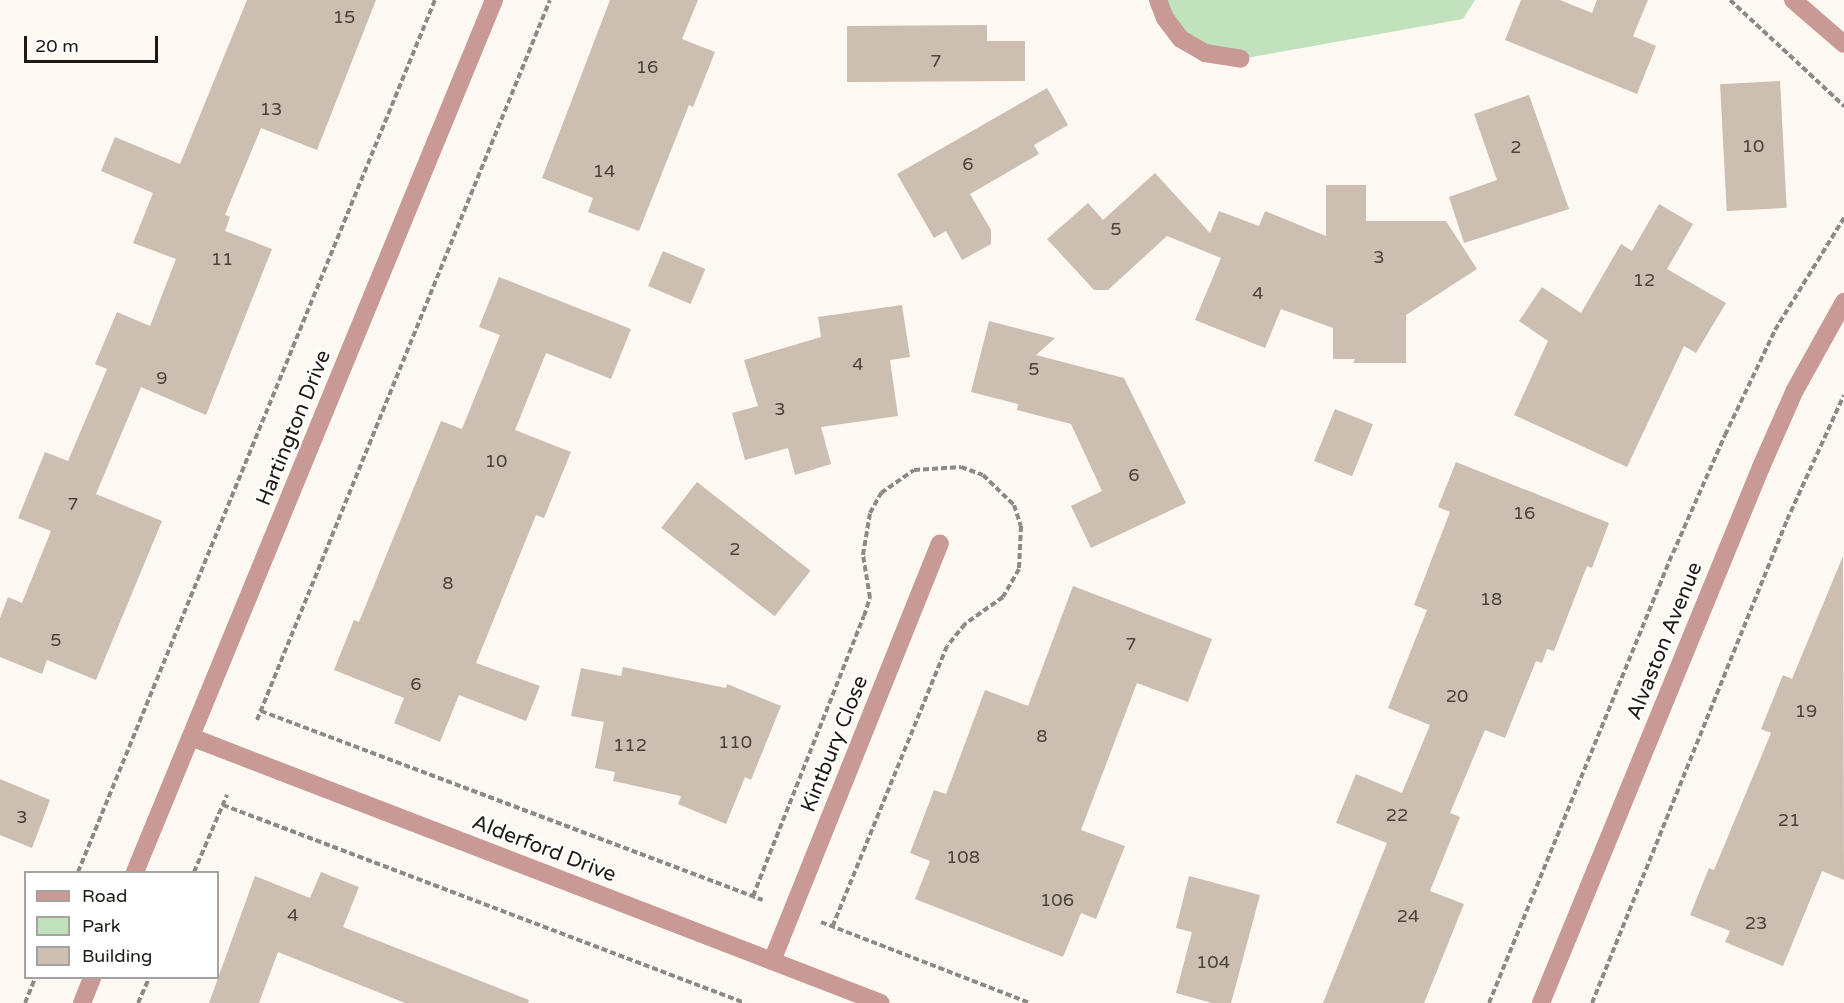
<!DOCTYPE html>
<style>
body{margin:0}
#map{position:relative;width:1844px;height:1003px;overflow:hidden;background:#fdf8f2;font-family:"Varela Round",sans-serif}
div>[style]{position:absolute}
.green>*{inset:0;background:#c2e2bd}
.building>*{inset:0;background:#ccbeb1;transform-origin:0 0}
.path>*{height:4px;margin-top:-2px;transform-origin:0;background:repeating-linear-gradient(90deg,#8e8984 0 6px,transparent 0 9px)}
.minor>*{height:18px;margin:-9px;padding:0 9px;transform-origin:9px;border-radius:9px;background:#c89995}
span{translate:-50% -50%;white-space:nowrap;text-align:center;line-height:1.15;-webkit-text-stroke:4.5px #fff;paint-order:stroke}
.number-label{font-size:18px;color:#4a423b}
.number-label span{-webkit-text-stroke-width:0}
.street-label{font-size:21px;color:#1e1914}
.legend{position:absolute;left:24px;top:871px;width:195px;height:108px;box-sizing:border-box;background:#fff;border:2px solid #a5a3a1;margin:0;padding:8px 10px;list-style:none;font-size:18px;color:#1e1914}
.legend li{display:flex;align-items:center;gap:12px;height:30px}
.legend b{width:30px;border:2px solid #a5a3a1}
.scale{position:absolute;left:24px;top:36px;width:134px;height:27px;box-sizing:border-box;border:3px solid #1e1914;border-top:0;padding-left:8px;font-size:18px;line-height:21px;white-space:nowrap;color:#1e1914;-webkit-text-stroke:4px #fff;paint-order:stroke}
</style>
<div id="map">
<div class="green">
<div style="clip-path:polygon(1158px 0,1475px 0,1463px 19px,1241px 59px,1205px 53px)"></div>
</div>
<div class="building">
<div style="clip-path:polygon(247px 0,376px 0,317px 150px,261px 128px,225px 215px,230px 217px,225px 231px,272px 249px,206px 415px,141px 387px,96px 494px,162px 521px,96px 680px,47px 660px,42px 674px,0 657px,0 618px,8px 597px,22px 603px,51px 531px,18px 518px,45px 452px,68px 461px,107px 369px,95px 364px,117px 312px,150px 326px,176px 259px,133px 243px,153px 193px,101px 171px,115px 137px,180px 164px)"></div>
<div style="clip-path:polygon(610px 0,698px 0,682px 39px,715px 52px,693px 107px,689px 105px,639px 231px,588px 212px,593px 198px,542px 178px)"></div>
<div style="clip-path:polygon(1521px 0,1560px 0,1592px 13px,1597px 0,1648px 0,1633px 36px,1656px 46px,1637px 94px,1505px 40px)"></div>
<div style="clip-path:polygon(987px 25px,987px 41px,1025px 41px,1025px 81px,847px 82px,847px 26px)"></div>
<div style="left:1780px;top:81px;width:127px;height:60px;rotate:87deg"></div>
<div style="clip-path:polygon(1047px 88px,1068px 125px,1034px 145px,1039px 154px,970px 194px,991px 230px,991px 244px,962px 260px,946px 231px,934px 238px,897px 174px)"></div>
<div style="clip-path:polygon(1529px 95px,1569px 209px,1464px 243px,1449px 197px,1497px 180px,1474px 114px)"></div>
<div style="clip-path:polygon(1155px 173px,1210px 233px,1219px 211px,1259px 226px,1265px 211px,1326px 236px,1326px 185px,1366px 185px,1366px 221px,1446px 221px,1477px 269px,1406px 315px,1406px 363px,1353px 363px,1355px 359px,1333px 359px,1333px 328px,1281px 309px,1265px 348px,1195px 320px,1221px 258px,1167px 236px,1108px 290px,1094px 290px,1047px 239px,1088px 203px,1103px 220px)"></div>
<div style="clip-path:polygon(1659px 204px,1693px 224px,1667px 269px,1726px 303px,1696px 353px,1684px 346px,1627px 467px,1514px 415px,1548px 341px,1519px 321px,1542px 287px,1581px 313px,1621px 244px,1632px 251px)"></div>
<div style="left:663px;top:251px;width:46px;height:38px;rotate:23deg"></div>
<div style="clip-path:polygon(499px 277px,631px 329px,611px 379px,546px 353px,515px 430px,571px 452px,544px 518px,536px 515px,476px 663px,540px 686px,526px 721px,459px 695px,440px 742px,394px 723px,404px 698px,334px 670px,354px 620px,359px 622px,441px 421px,462px 429px,500px 335px,479px 327px)"></div>
<div style="clip-path:polygon(902px 305px,910px 357px,890px 360px,898px 416px,821px 427px,831px 464px,795px 475px,788px 448px,745px 460px,732px 413px,758px 406px,744px 360px,821px 337px,818px 317px)"></div>
<div style="clip-path:polygon(989px 321px,1055px 338px,1036px 355px,1124px 378px,1186px 503px,1091px 548px,1071px 506px,1102px 491px,1071px 424px,1017px 410px,1018px 404px,971px 392px)"></div>
<div style="left:1335px;top:409px;width:41px;height:56px;rotate:22deg"></div>
<div style="clip-path:polygon(1456px 462px,1609px 523px,1592px 568px,1587px 566px,1554px 651px,1547px 649px,1542px 663px,1536px 661px,1505px 738px,1485px 730px,1450px 813px,1460px 817px,1430px 891px,1464px 904px,1424px 1003px,1323px 1003px,1387px 843px,1336px 823px,1356px 774px,1402px 793px,1430px 725px,1388px 708px,1427px 610px,1414px 605px,1450px 512px,1438px 507px)"></div>
<div style="left:697px;top:482px;width:144px;height:58px;rotate:38deg"></div>
<div style="clip-path:polygon(1843px 556px,1844px 880px,1822px 871px,1783px 966px,1725px 942px,1730px 931px,1690px 915px,1709px 868px,1714px 870px,1771px 733px,1761px 729px,1783px 675px,1792px 679px)"></div>
<div style="clip-path:polygon(1073px 586px,1212px 639px,1188px 702px,1137px 683px,1081px 830px,1125px 846px,1096px 919px,1081px 913px,1063px 957px,915px 899px,930px 861px,910px 853px,934px 790px,946px 794px,985px 690px,1028px 706px)"></div>
<div style="clip-path:polygon(623px 667px,726px 688px,727px 684px,781px 706px,751px 780px,745px 777px,726px 824px,678px 804px,681px 796px,613px 781px,615px 772px,595px 768px,604px 722px,571px 716px,581px 668px,621px 676px)"></div>
<div style="clip-path:polygon(0 779px,50px 800px,32px 848px,0 835px)"></div>
<div style="clip-path:polygon(321px 872px,359px 887px,343px 927px,529px 1000px,528px 1003px,405px 1003px,278px 952px,259px 1003px,209px 1003px,255px 876px,310px 898px)"></div>
<div style="clip-path:polygon(1189px 876px,1260px 895px,1231px 1003px,1212px 1003px,1176px 993px,1192px 932px,1176px 928px)"></div>
</div>
<div class="path">
<div style="left:1730px;top:0;width:156px;rotate:42.9deg"></div>
<div style="left:261px;top:711px;width:536px;rotate:20.63deg"></div>
<div style="left:257px;top:720px;width:777px;rotate:-67.86deg"></div>
<div style="left:223px;top:805px;width:558px;rotate:20.77deg"></div>
<div style="left:78px;top:872px;width:942px;rotate:-67.74deg"></div>
<div style="left:194px;top:872px;width:84px;rotate:-66.8deg"></div>
<div style="left:753px;top:896px;width:301px;rotate:-68.4deg"></div>
<div style="left:864px;top:616px;width:19px;rotate:-72deg"></div>
<div style="left:870px;top:598px;width:44px;rotate:-99.2deg"></div>
<div style="left:863px;top:555px;width:43px;rotate:-80.5deg"></div>
<div style="left:870px;top:513px;width:23px;rotate:-61deg"></div>
<div style="left:881px;top:493px;width:40px;rotate:-34.9deg"></div>
<div style="left:914px;top:470px;width:47px;rotate:-3.7deg"></div>
<div style="left:961px;top:467px;width:23px;rotate:20deg"></div>
<div style="left:983px;top:475px;width:43px;rotate:44.1deg"></div>
<div style="left:1014px;top:505px;width:22px;rotate:72deg"></div>
<div style="left:1021px;top:526px;width:43px;rotate:92.7deg"></div>
<div style="left:1019px;top:569px;width:32px;rotate:120deg"></div>
<div style="left:1003px;top:597px;width:47px;rotate:144.6deg"></div>
<div style="left:965px;top:624px;width:28px;rotate:129deg"></div>
<div style="left:947px;top:646px;width:302px;rotate:112.2deg"></div>
<div style="left:821px;top:922px;width:224px;rotate:21.2deg"></div>
<div style="left:25px;top:1003px;width:27px;rotate:-68deg"></div>
<div style="left:138px;top:1003px;width:27px;rotate:-66deg"></div>
<div style="left:1489px;top:1003px;width:486px;rotate:-67.8deg"></div>
<div style="left:1673px;top:553px;width:129px;rotate:-66.2deg"></div>
<div style="left:1725px;top:435px;width:116px;rotate:-64.5deg"></div>
<div style="left:1775px;top:330px;width:132px;rotate:-58.4deg"></div>
<div style="left:1592px;top:1003px;width:521px;rotate:-68.01deg"></div>
<div style="left:1787px;top:520px;width:137px;rotate:-65.5deg"></div>
</div>
<div class="minor">
<div style="left:1158px;top:0;width:19px;rotate:69deg"></div>
<div style="left:1165px;top:18px;width:26px;rotate:53deg"></div>
<div style="left:1181px;top:39px;width:28px;rotate:30deg"></div>
<div style="left:1205px;top:53px;width:36px;rotate:9deg"></div>
<div style="left:1793px;top:0;width:67px;rotate:40.8deg"></div>
<div style="left:191px;top:737px;width:739px;rotate:21.08deg"></div>
<div style="left:135px;top:872px;width:943px;rotate:-67.62deg"></div>
<div style="left:772px;top:961px;width:450px;rotate:-68.1deg"></div>
<div style="left:82px;top:1003px;width:27px;rotate:-68deg"></div>
<div style="left:1541px;top:1003px;width:579px;rotate:-67.68deg"></div>
<div style="left:1761px;top:467px;width:84px;rotate:-66.2deg"></div>
<div style="left:1795px;top:390px;width:101px;rotate:-60.9deg"></div>
</div>
<div class="number-label">
<span style="left:344px;top:17px">15</span>
<span style="left:936px;top:61px">7</span>
<span style="left:647px;top:67px">16</span>
<span style="left:271px;top:109px">13</span>
<span style="left:1753px;top:146px">10</span>
<span style="left:1516px;top:147px">2</span>
<span style="left:968px;top:164px">6</span>
<span style="left:604px;top:171px">14</span>
<span style="left:1116px;top:229px">5</span>
<span style="left:1379px;top:257px">3</span>
<span style="left:222px;top:259px">11</span>
<span style="left:1644px;top:280px">12</span>
<span style="left:1258px;top:293px">4</span>
<span style="left:858px;top:364px">4</span>
<span style="left:1034px;top:369px">5</span>
<span style="left:162px;top:378px">9</span>
<span style="left:780px;top:409px">3</span>
<span style="left:496px;top:461px">10</span>
<span style="left:1134px;top:475px">6</span>
<span style="left:73px;top:504px">7</span>
<span style="left:1524px;top:513px">16</span>
<span style="left:735px;top:549px">2</span>
<span style="left:448px;top:583px">8</span>
<span style="left:1491px;top:599px">18</span>
<span style="left:56px;top:640px">5</span>
<span style="left:1131px;top:644px">7</span>
<span style="left:416px;top:684px">6</span>
<span style="left:1457px;top:696px">20</span>
<span style="left:1806px;top:711px">19</span>
<span style="left:1042px;top:736px">8</span>
<span style="left:735px;top:742px">110</span>
<span style="left:630px;top:745px">112</span>
<span style="left:1397px;top:815px">22</span>
<span style="left:22px;top:817px">3</span>
<span style="left:1789px;top:820px">21</span>
<span style="left:963px;top:857px">108</span>
<span style="left:1057px;top:900px">106</span>
<span style="left:293px;top:915px">4</span>
<span style="left:1408px;top:916px">24</span>
<span style="left:1756px;top:923px">23</span>
<span style="left:1213px;top:962px">104</span>
</div>
<div class="street-label">
<span style="left:294px;top:428px;rotate:-68deg">Hartington Drive</span>
<span style="left:1665px;top:641px;rotate:-68deg">Alvaston Avenue</span>
<span style="left:835px;top:744px;rotate:-68deg">Kintbury Close</span>
<span style="left:544px;top:849px;rotate:21deg">Alderford Drive</span>
</div>
<ul class="legend">
<li><b style="height:8px;background:#c89995"></b>Road</li>
<li><b style="height:16px;background:#c2e2bd"></b>Park</li>
<li><b style="height:16px;background:#ccbeb1"></b>Building</li>
</ul>
<div class="scale">20 m</div>
</div>
